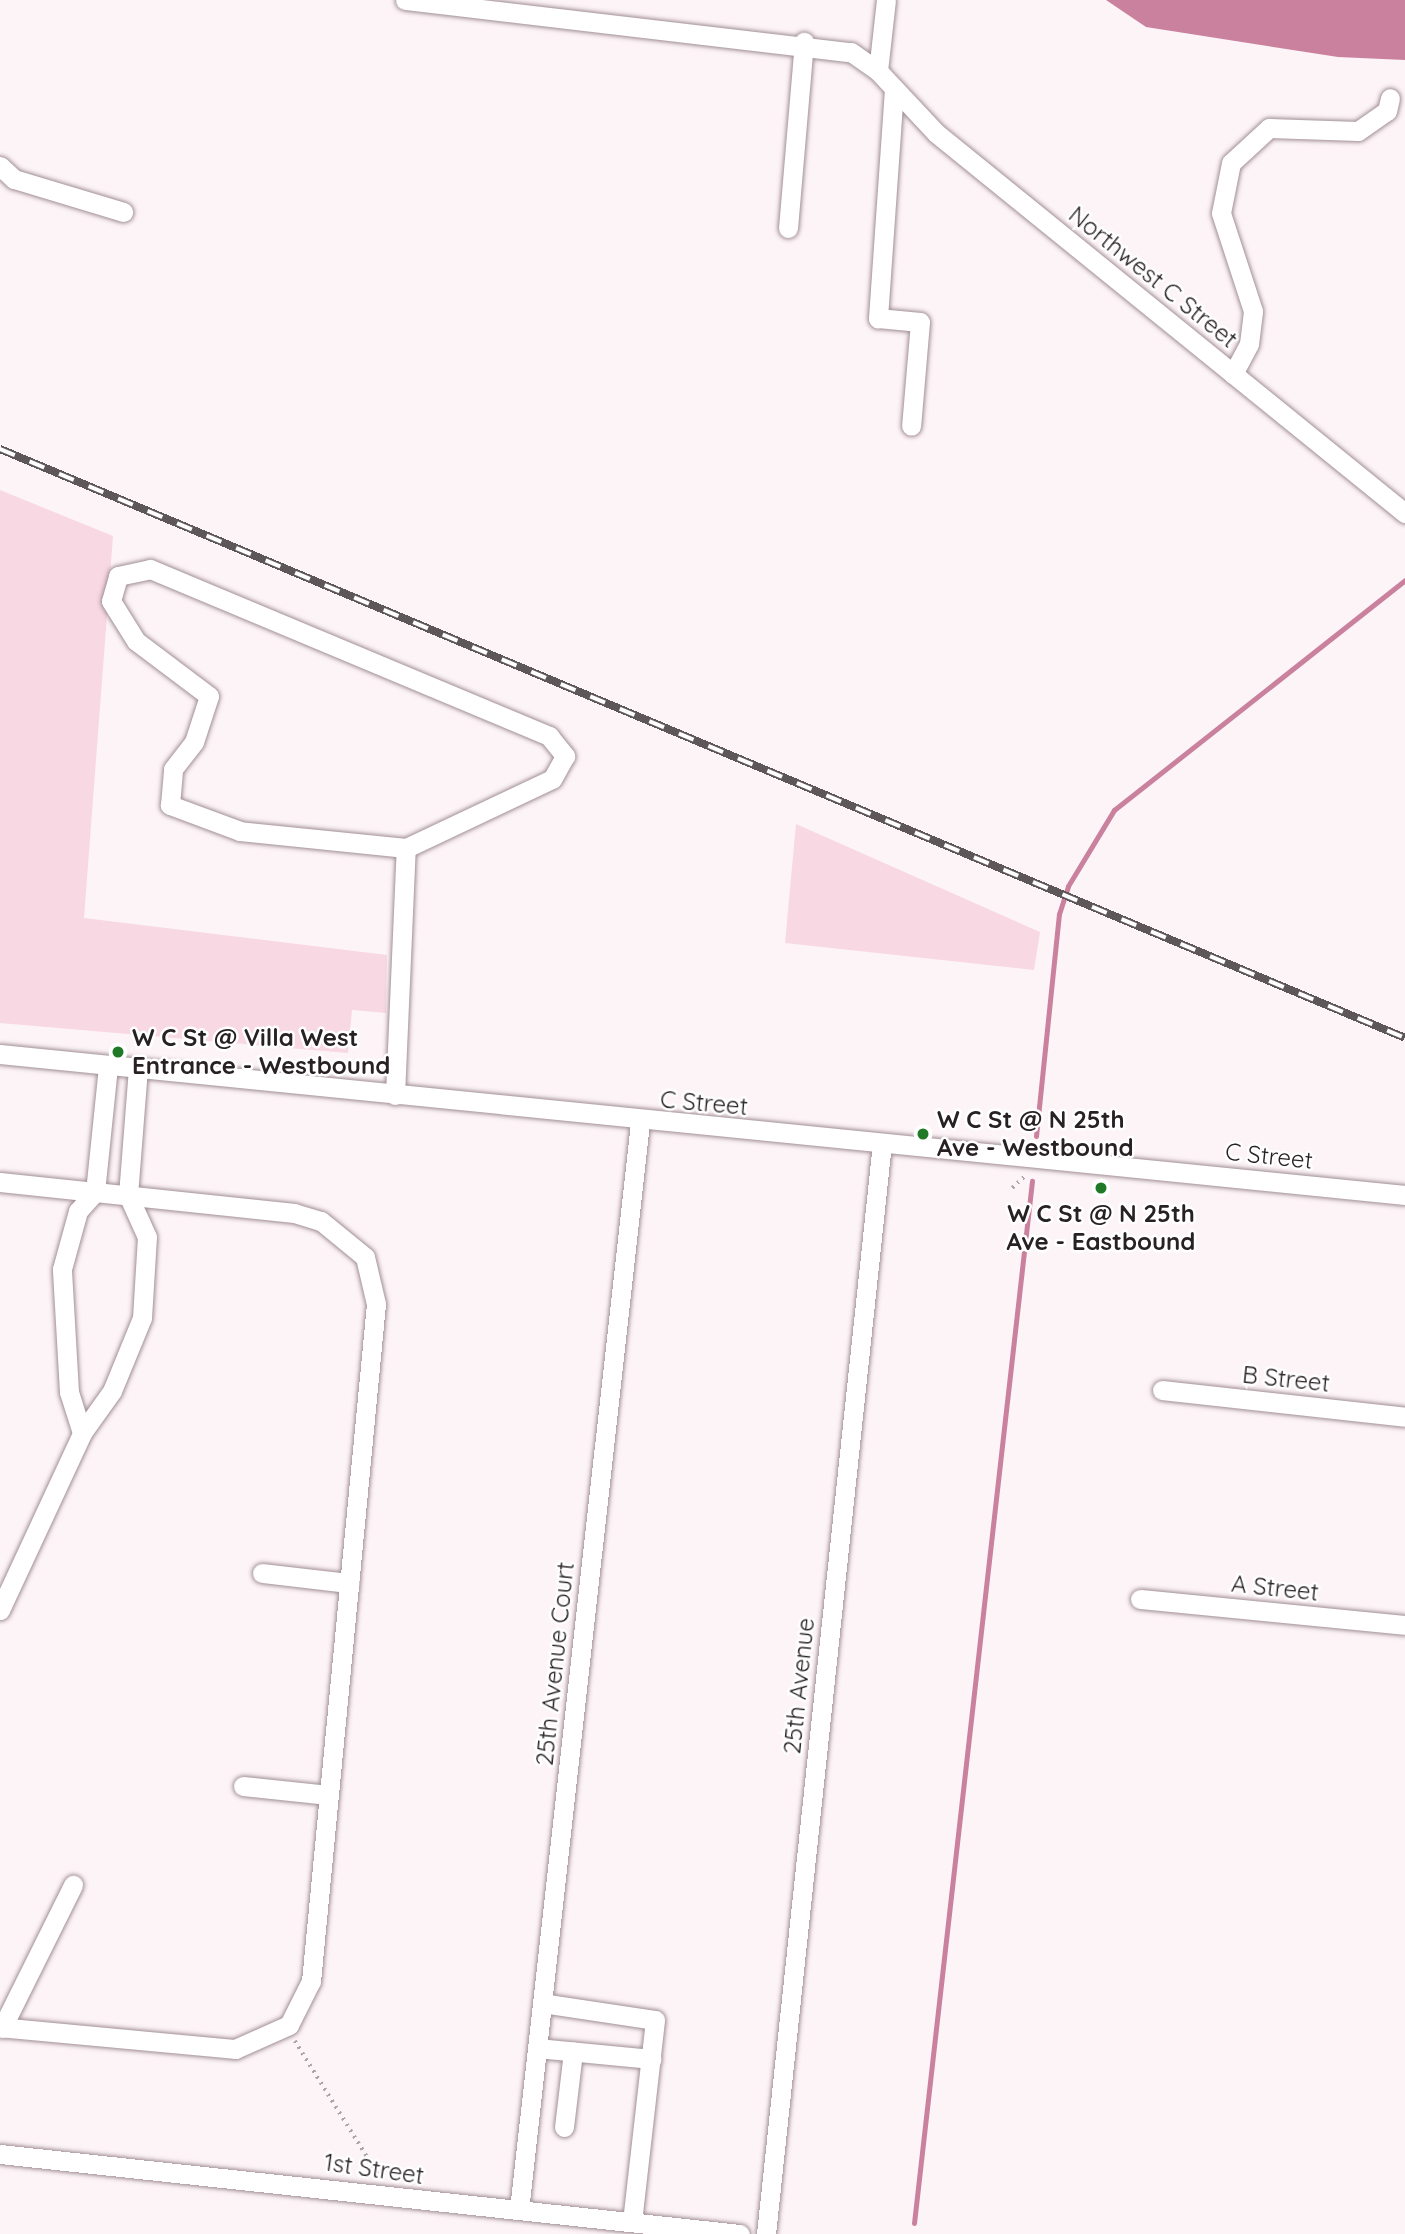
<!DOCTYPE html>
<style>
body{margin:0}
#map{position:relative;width:1405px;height:2234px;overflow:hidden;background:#fdf4f7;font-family:Quicksand,sans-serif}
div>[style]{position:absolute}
.green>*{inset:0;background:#f8d8e3}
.water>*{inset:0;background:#ca819e}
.stream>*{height:5px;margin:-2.5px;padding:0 2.5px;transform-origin:2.5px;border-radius:2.5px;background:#ca819e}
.path>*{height:3.5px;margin-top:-1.75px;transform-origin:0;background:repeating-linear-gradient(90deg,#ada4a7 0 2px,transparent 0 7px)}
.roads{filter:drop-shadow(0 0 2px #a18f95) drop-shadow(0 0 2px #a18f95)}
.minor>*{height:19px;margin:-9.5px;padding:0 9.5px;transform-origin:9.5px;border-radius:9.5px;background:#fff}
.rail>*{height:8px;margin-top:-4px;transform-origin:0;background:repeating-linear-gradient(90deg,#fff 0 16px,#5e5759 0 32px);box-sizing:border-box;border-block:2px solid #5e5759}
.dots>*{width:19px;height:19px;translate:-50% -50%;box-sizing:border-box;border:4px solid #fff;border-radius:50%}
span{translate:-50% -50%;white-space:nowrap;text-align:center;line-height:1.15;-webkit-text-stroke:5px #fff;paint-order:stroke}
.street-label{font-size:24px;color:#282123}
.poi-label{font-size:24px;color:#282123;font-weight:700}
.left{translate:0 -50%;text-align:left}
</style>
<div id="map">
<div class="green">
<div style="clip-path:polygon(0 490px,113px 536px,84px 918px,387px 955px,386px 1013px,352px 1010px,348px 1053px,0 1023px)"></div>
<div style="clip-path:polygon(796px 824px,1040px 932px,1034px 970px,785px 943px)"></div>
</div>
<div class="water">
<div style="clip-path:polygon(1106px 0,1405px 0,1405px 60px,1338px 57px,1146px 27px)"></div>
</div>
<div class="stream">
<div style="left:1036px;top:1136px;width:223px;rotate:-84.1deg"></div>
<div style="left:1059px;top:914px;width:29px;rotate:-72deg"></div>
<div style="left:1068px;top:886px;width:89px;rotate:-58.8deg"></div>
<div style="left:1114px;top:810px;width:371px;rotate:-38.3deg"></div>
<div style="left:914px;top:2223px;width:1049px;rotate:-83.54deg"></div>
</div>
<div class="path">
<div style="left:1012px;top:1188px;width:19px;rotate:-43deg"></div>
<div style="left:295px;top:2041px;width:159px;rotate:58.1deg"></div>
</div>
<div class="roads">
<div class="minor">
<div style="left:405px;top:0;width:449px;rotate:6.7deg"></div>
<div style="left:851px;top:52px;width:33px;rotate:35deg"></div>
<div style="left:878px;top:71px;width:85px;rotate:46.9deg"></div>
<div style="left:936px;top:133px;width:604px;rotate:39.02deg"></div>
<div style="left:878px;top:71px;width:71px;rotate:-83.6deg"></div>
<div style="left:894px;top:89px;width:230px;rotate:94deg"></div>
<div style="left:878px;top:318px;width:42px;rotate:5.4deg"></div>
<div style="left:920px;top:322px;width:104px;rotate:94.9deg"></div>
<div style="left:0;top:166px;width:19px;rotate:43deg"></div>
<div style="left:14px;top:179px;width:114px;rotate:16.8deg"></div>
<div style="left:788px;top:228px;width:187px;rotate:-85.1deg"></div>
<div style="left:1233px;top:374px;width:34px;rotate:-62deg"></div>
<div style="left:1249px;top:344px;width:33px;rotate:-83deg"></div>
<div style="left:1253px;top:311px;width:103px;rotate:-108.1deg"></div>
<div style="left:1221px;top:213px;width:51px;rotate:-78.7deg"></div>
<div style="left:1231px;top:163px;width:52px;rotate:-42.6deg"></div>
<div style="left:1269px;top:128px;width:89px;rotate:1.9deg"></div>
<div style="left:1358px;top:131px;width:35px;rotate:-35deg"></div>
<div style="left:1387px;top:111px;width:13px;rotate:-77deg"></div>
<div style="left:150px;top:569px;width:433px;rotate:22.7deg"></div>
<div style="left:549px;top:736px;width:26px;rotate:51deg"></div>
<div style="left:565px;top:756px;width:26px;rotate:119deg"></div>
<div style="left:552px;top:779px;width:161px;rotate:154.7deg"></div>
<div style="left:406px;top:848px;width:167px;rotate:-174.2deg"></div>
<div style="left:240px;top:831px;width:75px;rotate:-159.6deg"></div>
<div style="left:170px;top:805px;width:36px;rotate:-85deg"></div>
<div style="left:173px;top:769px;width:34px;rotate:-52deg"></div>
<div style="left:194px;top:742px;width:48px;rotate:-71.9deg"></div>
<div style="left:209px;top:696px;width:91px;rotate:-143deg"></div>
<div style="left:136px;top:641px;width:47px;rotate:-122deg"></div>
<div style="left:111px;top:601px;width:26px;rotate:-74deg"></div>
<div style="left:118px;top:576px;width:33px;rotate:-12deg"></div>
<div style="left:0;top:1054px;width:1412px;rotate:5.73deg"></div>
<div style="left:395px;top:1095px;width:247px;rotate:-87.5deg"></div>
<div style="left:0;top:1182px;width:296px;rotate:6deg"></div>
<div style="left:294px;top:1213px;width:28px;rotate:17deg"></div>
<div style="left:321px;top:1221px;width:57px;rotate:39.3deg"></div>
<div style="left:365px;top:1257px;width:48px;rotate:76.8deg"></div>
<div style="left:376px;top:1304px;width:680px;rotate:95.48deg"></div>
<div style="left:311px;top:1981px;width:49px;rotate:116.6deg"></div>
<div style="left:289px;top:2025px;width:59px;rotate:156deg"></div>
<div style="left:235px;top:2049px;width:236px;rotate:-174.7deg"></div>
<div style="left:1162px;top:1390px;width:244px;rotate:6.3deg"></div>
<div style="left:82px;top:1433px;width:43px;rotate:-107.6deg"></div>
<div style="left:69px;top:1392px;width:123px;rotate:-93.3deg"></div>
<div style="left:62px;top:1269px;width:60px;rotate:-74.6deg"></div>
<div style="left:78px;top:1211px;width:25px;rotate:-48deg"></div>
<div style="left:95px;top:1192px;width:127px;rotate:-84.1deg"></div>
<div style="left:262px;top:1573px;width:88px;rotate:6.6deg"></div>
<div style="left:1140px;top:1599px;width:266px;rotate:5.6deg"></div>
<div style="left:0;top:1610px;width:195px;rotate:-65.1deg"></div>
<div style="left:82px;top:1433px;width:52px;rotate:-54.5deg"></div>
<div style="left:112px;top:1391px;width:79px;rotate:-67.7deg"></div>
<div style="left:142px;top:1318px;width:81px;rotate:-86.5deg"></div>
<div style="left:147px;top:1237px;width:46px;rotate:-114.3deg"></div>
<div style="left:128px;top:1195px;width:126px;rotate:-85.5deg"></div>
<div style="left:243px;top:1786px;width:86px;rotate:6deg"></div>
<div style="left:542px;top:2003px;width:114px;rotate:8.6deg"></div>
<div style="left:655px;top:2020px;width:203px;rotate:96.5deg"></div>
<div style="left:2px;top:2028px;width:160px;rotate:-63.6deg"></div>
<div style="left:537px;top:2048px;width:115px;rotate:5.5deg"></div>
<div style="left:564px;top:2127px;width:76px;rotate:-83.2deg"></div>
<div style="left:0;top:2154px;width:744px;rotate:6.17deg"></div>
<div style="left:519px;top:2210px;width:1095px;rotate:-83.65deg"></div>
<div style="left:766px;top:2234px;width:1097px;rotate:-83.93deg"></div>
</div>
</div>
<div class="rail">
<div style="left:0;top:449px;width:1523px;rotate:22.74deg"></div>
</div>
<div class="dots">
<div style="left:118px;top:1052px;background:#207927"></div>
<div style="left:923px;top:1134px;background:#207927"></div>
<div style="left:1101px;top:1188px;background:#207927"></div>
</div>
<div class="street-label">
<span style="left:1153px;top:277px;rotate:39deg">Northwest C Street</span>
<span style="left:704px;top:1103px;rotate:5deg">C Street</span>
<span style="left:1269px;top:1156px;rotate:6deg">C Street</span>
<span style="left:1286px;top:1379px;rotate:6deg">B Street</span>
<span style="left:1275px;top:1588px;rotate:6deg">A Street</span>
<span style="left:555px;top:1664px;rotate:-84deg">25th Avenue Court</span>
<span style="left:799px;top:1686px;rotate:-84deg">25th Avenue</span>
<span style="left:374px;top:2169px;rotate:8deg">1st Street</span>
</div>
<div class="poi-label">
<span class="left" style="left:132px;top:1052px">W C St @ Villa West<br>Entrance - Westbound</span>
<span class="left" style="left:937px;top:1134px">W C St @ N 25th<br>Ave - Westbound</span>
<span style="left:1101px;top:1228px">W C St @ N 25th<br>Ave - Eastbound</span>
</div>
</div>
